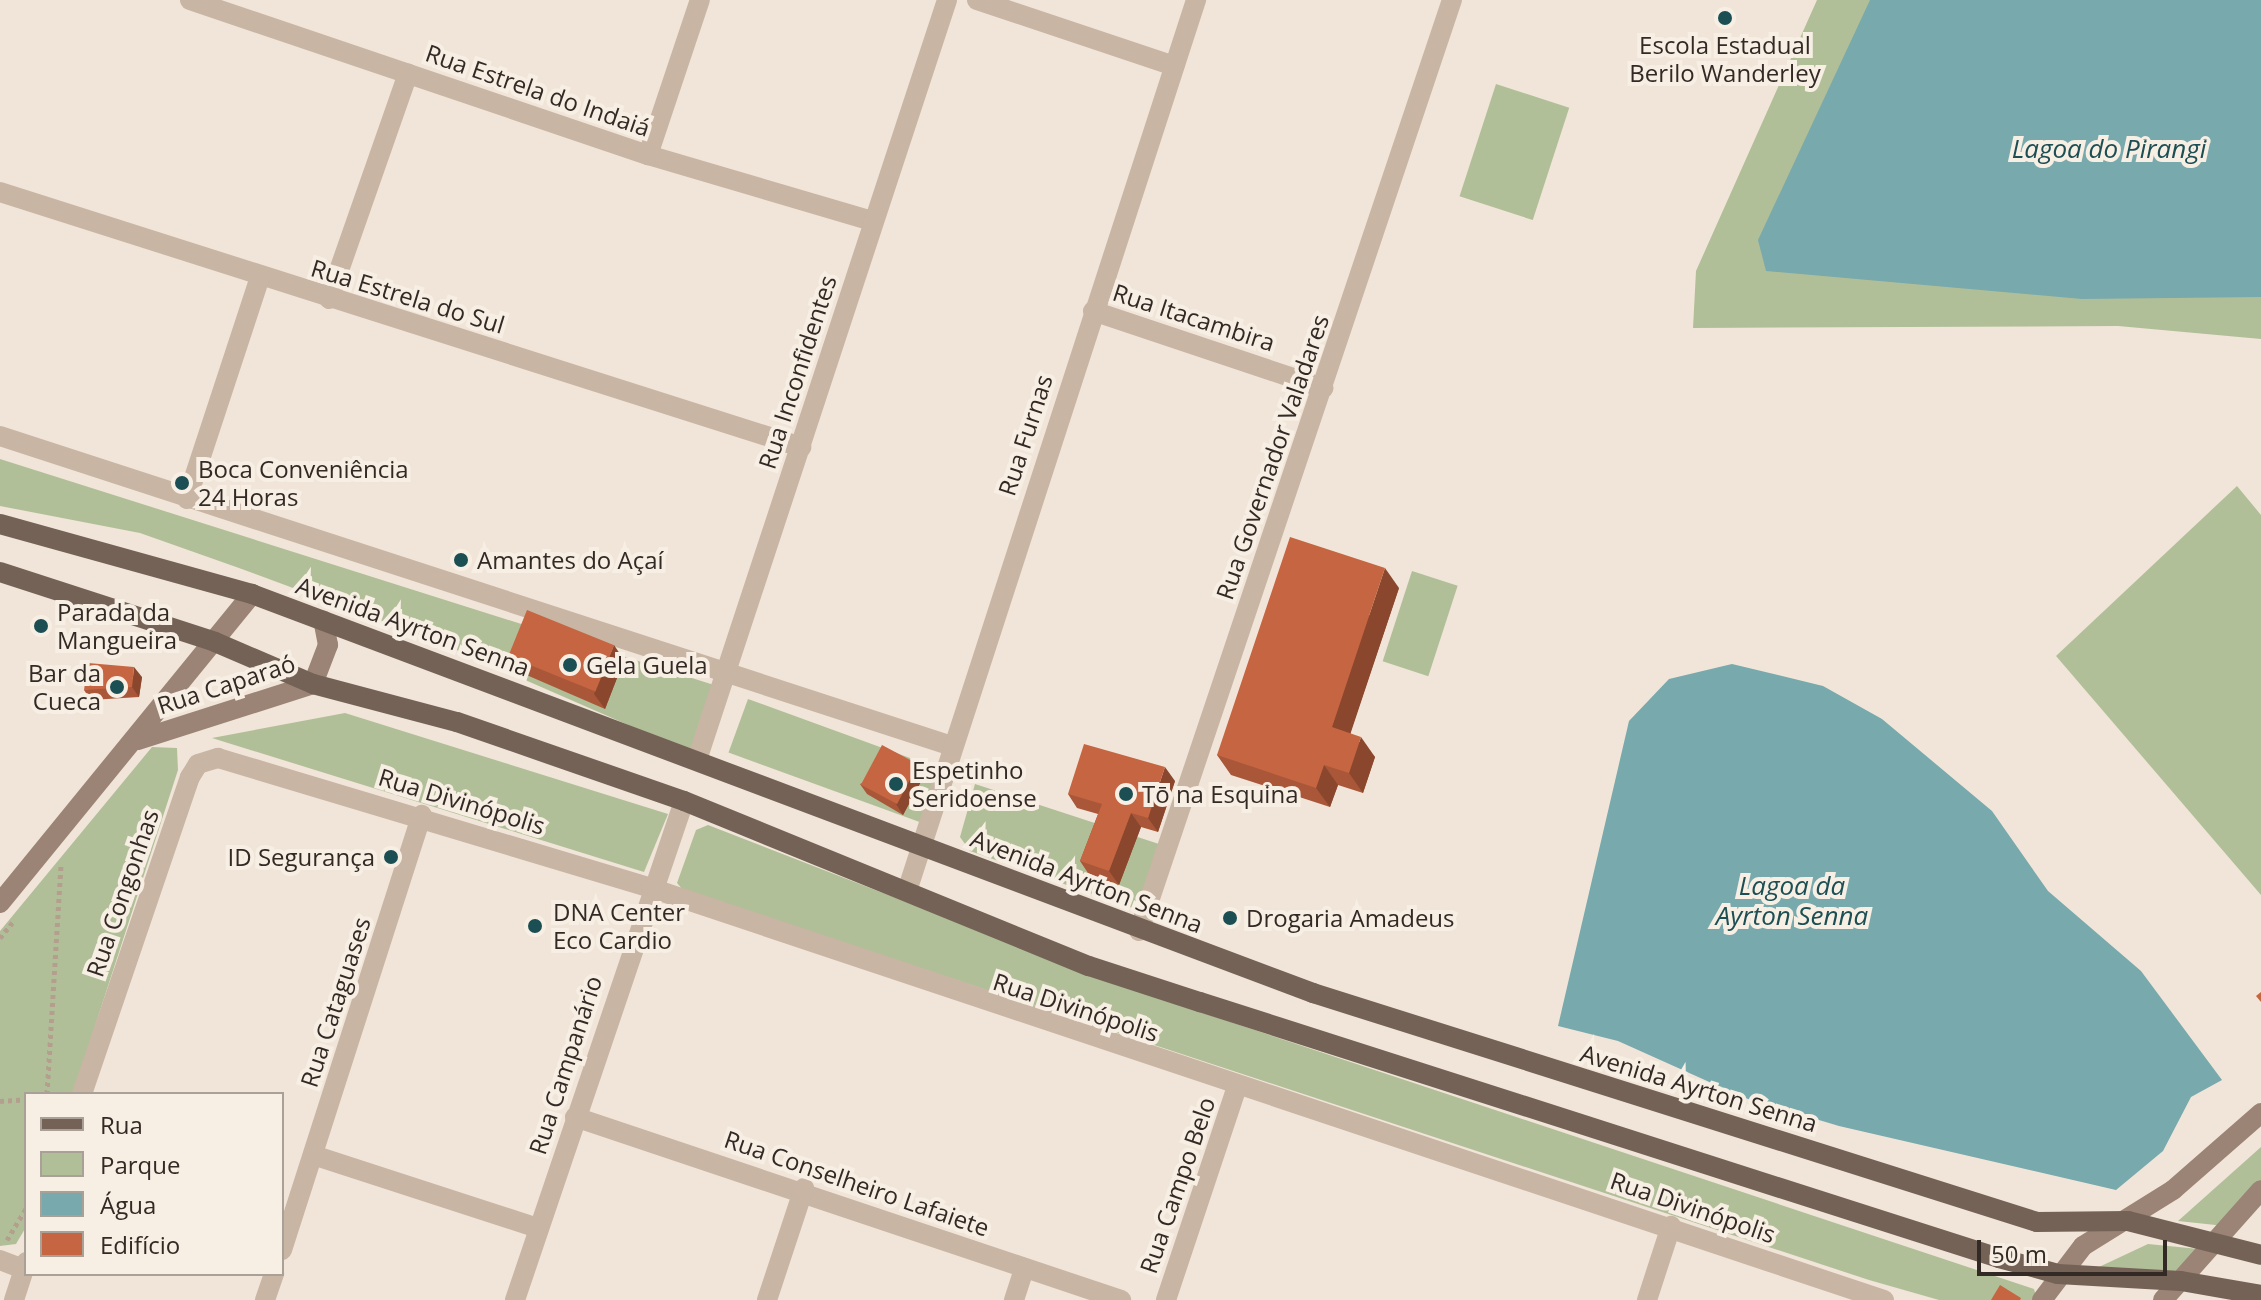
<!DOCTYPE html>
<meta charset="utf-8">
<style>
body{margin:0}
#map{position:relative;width:2261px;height:1300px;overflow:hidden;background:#f0e5d8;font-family:"Open Sans",sans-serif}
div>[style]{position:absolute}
.green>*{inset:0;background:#b1bf98;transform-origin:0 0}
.water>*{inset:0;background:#77a9ad}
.path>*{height:5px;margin-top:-2.5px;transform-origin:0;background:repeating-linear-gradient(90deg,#b49f8e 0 4px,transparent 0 8px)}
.minor>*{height:20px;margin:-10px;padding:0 10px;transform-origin:10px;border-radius:10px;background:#c8b5a4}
.tertiary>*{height:20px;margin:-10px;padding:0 10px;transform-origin:10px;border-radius:10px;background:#c8b5a4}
.secondary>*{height:20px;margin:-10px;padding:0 10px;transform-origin:10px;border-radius:10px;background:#9b8476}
.primary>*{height:20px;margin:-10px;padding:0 10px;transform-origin:10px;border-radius:10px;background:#756257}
.wall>*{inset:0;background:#a95738}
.shaded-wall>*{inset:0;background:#8a472e}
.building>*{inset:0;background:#c56541;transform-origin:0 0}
.dots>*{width:22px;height:22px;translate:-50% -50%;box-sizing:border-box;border:4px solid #f8efe4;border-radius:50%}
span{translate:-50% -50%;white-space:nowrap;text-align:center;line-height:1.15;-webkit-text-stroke:8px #f8efe4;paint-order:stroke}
.poi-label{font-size:24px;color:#332a26}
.left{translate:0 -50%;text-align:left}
.right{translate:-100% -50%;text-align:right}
.street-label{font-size:24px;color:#332a26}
.water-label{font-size:26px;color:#1c4f54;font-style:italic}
.legend{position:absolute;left:24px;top:1092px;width:260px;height:184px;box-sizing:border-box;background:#f8efe4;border:2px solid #a9a098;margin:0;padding:10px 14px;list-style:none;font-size:24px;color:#332a26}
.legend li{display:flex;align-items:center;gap:16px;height:40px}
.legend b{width:40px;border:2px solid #a9a098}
.scale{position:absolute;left:1977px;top:1240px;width:190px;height:36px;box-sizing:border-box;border:4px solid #332a26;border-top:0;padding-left:10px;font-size:24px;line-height:28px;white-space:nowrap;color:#332a26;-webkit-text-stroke:6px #f8efe4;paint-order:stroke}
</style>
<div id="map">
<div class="green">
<div style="clip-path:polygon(1817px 0,2261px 0,2261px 339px,2118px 326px,1693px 328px,1696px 271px)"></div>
<div style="left:1496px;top:84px;width:77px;height:118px;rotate:18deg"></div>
<div style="clip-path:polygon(0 459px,714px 685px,690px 752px,436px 641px,239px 568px,140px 533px,0 506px)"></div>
<div style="clip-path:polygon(2237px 486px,2261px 515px,2261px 895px,2056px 656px)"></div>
<div style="left:1412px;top:571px;width:48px;height:95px;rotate:18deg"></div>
<div style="left:748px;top:699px;width:207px;height:57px;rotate:20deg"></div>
<div style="clip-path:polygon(345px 713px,668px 814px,644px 872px,212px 738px)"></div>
<div style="clip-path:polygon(152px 747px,177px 748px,178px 770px,73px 1094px,26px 1094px,26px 1227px,16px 1244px,0 1246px,0 931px)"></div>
<div style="clip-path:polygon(975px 784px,1159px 844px,1144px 912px,970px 851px,960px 837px)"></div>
<div style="clip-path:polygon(708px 825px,1122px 986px,2034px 1289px,2037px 1300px,1939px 1300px,1869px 1280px,683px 890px,677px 883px,696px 830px)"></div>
<div style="clip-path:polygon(2261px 1147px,2261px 1188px,2225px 1226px,2178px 1221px)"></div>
<div style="clip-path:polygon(2148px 1244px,2209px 1250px,2172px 1273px,2084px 1274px)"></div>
</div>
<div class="water">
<div style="clip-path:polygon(1870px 0,2261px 0,2261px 297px,2082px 299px,1766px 271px,1758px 240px)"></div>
<div style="clip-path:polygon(1732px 664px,1823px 686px,1882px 719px,1992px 811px,2048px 891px,2141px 971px,2222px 1080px,2191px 1097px,2163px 1151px,2116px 1190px,1839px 1126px,1745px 1098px,1618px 1041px,1558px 1026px,1629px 721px,1669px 679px)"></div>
</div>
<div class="path">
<div style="left:0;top:938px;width:22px;rotate:-51deg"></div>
<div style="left:47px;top:1094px;width:230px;rotate:-86.5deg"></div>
<div style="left:0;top:1101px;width:26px;rotate:-4deg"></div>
<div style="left:7px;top:1240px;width:37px;rotate:-59deg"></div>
</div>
<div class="minor">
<div style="left:190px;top:0;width:484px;rotate:18.7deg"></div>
<div style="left:648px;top:155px;width:234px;rotate:16.4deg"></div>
<div style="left:977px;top:0;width:208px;rotate:18.5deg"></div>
<div style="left:648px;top:155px;width:163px;rotate:-71.5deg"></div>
<div style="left:0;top:192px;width:841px;rotate:17.66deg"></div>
<div style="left:329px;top:299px;width:239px;rotate:-70.7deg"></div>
<div style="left:1093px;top:311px;width:243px;rotate:18.5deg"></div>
<div style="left:0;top:436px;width:1001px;rotate:18.04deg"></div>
<div style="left:187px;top:499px;width:234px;rotate:-71.8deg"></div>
<div style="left:1139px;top:931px;width:982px;rotate:-71.42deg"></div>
<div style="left:82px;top:1094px;width:335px;rotate:-71.2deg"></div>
<div style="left:190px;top:777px;width:15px;rotate:-58deg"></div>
<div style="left:198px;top:764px;width:21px;rotate:-17deg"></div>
<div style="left:218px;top:758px;width:452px;rotate:16.7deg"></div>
<div style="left:651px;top:888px;width:1300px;rotate:18.48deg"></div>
<div style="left:575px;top:1117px;width:576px;rotate:18.53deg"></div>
<div style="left:313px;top:1155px;width:237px;rotate:18deg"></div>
<div style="left:282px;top:1250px;width:457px;rotate:-72.2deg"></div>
<div style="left:0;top:1260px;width:26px;rotate:21deg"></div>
<div style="left:14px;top:1300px;width:40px;rotate:-72deg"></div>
<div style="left:265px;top:1300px;width:28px;rotate:-71deg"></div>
<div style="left:515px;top:1300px;width:527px;rotate:-71.29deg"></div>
<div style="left:767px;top:1300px;width:118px;rotate:-71.7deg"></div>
<div style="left:1014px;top:1300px;width:33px;rotate:-72deg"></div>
<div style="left:1166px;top:1300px;width:225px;rotate:-71.6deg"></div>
<div style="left:1647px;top:1300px;width:78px;rotate:-72deg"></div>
</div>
<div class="tertiary">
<div style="left:697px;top:760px;width:800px;rotate:-71.79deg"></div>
<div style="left:908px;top:888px;width:934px;rotate:-72.03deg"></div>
</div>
<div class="secondary">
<div style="left:138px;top:740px;width:184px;rotate:-17.7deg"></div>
<div style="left:313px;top:684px;width:42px;rotate:-69deg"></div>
<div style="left:328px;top:645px;width:25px;rotate:-101deg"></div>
<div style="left:0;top:903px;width:399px;rotate:-50.8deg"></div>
<div style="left:2042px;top:1300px;width:68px;rotate:-52.8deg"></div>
<div style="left:2083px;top:1246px;width:106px;rotate:-31.9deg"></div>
<div style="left:2173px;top:1190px;width:117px;rotate:-41.2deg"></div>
<div style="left:2163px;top:1300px;width:147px;rotate:-48.3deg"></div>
</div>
<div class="primary">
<div style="left:0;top:524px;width:262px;rotate:15.5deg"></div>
<div style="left:252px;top:594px;width:1134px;rotate:20.61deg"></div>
<div style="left:1313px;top:993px;width:759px;rotate:17.55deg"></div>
<div style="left:2037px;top:1222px;width:91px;rotate:-0.6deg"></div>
<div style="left:2128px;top:1221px;width:137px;rotate:14.3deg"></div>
<div style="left:0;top:572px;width:226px;rotate:18deg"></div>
<div style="left:215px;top:642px;width:107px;rotate:23.2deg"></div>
<div style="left:313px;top:684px;width:149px;rotate:14.8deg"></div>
<div style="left:457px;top:722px;width:240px;rotate:19.2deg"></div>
<div style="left:684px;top:801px;width:437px;rotate:22.2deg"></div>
<div style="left:1089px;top:966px;width:117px;rotate:18deg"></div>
<div style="left:1200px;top:1002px;width:839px;rotate:17.77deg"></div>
<div style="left:1999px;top:1258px;width:61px;rotate:15.2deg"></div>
<div style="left:2058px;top:1274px;width:123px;rotate:3.3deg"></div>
<div style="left:2181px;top:1281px;width:81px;rotate:9.9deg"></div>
</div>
<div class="wall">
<div style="clip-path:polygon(1399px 588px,1350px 733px,1375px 757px,1363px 793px,1338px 785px,1330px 807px,1231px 775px,1217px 755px)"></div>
<div style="clip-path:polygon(505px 655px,624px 660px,605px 709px,515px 670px)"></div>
<div style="clip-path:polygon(142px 677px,139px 697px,91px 700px,84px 690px)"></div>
<div style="clip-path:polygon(918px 764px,925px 774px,903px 815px,867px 794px,860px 784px)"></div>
<div style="clip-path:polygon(1175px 781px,1158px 832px,1141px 827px,1119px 885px,1090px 876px,1080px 861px,1098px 814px,1077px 808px,1068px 794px)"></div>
</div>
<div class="shaded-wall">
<div style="clip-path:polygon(1385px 568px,1399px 588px,1346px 747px,1332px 727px)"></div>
<div style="clip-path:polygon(614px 645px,624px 660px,605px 709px,594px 694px)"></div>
<div style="clip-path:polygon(134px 667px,142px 677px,139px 697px,132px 687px)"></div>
<div style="clip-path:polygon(1361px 737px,1375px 757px,1363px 793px,1349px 773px)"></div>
<div style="clip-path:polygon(918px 764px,925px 774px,903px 815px,896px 804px)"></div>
<div style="clip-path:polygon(1324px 765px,1338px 785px,1330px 807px,1316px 788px)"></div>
<div style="clip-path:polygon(1165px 767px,1175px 781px,1158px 832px,1148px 818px)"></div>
<div style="clip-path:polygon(1131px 813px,1141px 827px,1119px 885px,1109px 871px)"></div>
</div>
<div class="building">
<div style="clip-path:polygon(1290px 537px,1385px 568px,1332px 727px,1361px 737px,1349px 773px,1324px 765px,1316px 788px,1217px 755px)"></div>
<div style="left:527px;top:610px;width:94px;height:50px;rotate:22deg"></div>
<div style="clip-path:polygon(88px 663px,134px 667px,132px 687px,84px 690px)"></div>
<div style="clip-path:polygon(1084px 744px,1165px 767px,1148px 818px,1131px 813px,1109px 871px,1080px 861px,1102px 804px,1068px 794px)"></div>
<div style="left:882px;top:745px;width:41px;height:45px;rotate:28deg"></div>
<div style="clip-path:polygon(2261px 992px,2261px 1002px,2256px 996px)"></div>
<div style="clip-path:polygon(2000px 1285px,2021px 1298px,2020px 1300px,1991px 1300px)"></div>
</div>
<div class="dots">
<div style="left:1725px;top:18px;background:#1c4f54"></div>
<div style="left:182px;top:483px;background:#1c4f54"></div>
<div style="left:461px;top:560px;background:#1c4f54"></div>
<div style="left:41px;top:626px;background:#1c4f54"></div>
<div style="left:570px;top:665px;background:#1c4f54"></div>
<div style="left:117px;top:687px;background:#1c4f54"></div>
<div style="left:896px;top:784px;background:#1c4f54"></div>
<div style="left:1126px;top:794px;background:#1c4f54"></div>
<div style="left:391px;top:857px;background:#1c4f54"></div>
<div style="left:1230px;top:918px;background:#1c4f54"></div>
<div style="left:535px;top:926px;background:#1c4f54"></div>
</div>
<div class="poi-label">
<span style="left:1725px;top:59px">Escola Estadual<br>Berilo Wanderley</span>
<span class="left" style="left:198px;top:483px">Boca Conveniência<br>24 Horas</span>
<span class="left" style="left:477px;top:560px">Amantes do Açaí</span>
<span class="left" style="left:57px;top:626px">Parada da<br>Mangueira</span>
<span class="left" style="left:586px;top:665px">Gela Guela</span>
<span class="right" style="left:101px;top:687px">Bar da<br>Cueca</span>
<span class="left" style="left:912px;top:784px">Espetinho<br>Seridoense</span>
<span class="left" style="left:1142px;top:794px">Tō na Esquina</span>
<span class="right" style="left:375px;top:857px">ID Segurança</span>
<span class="left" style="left:553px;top:926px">DNA Center<br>Eco Cardio</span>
<span class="left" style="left:1246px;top:918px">Drogaria Amadeus</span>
</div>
<div class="street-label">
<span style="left:538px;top:90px;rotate:19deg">Rua Estrela do Indaiá</span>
<span style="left:408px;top:296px;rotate:17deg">Rua Estrela do Sul</span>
<span style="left:1194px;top:317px;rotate:18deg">Rua Itacambira</span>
<span style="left:797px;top:372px;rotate:-72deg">Rua Inconfidentes</span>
<span style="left:1025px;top:435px;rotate:-72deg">Rua Furnas</span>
<span style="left:1272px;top:457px;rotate:-71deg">Rua Governador Valadares</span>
<span style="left:413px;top:626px;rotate:20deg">Avenida Ayrton Senna</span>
<span style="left:226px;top:684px;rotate:-18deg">Rua Caparaó</span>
<span style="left:462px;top:801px;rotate:17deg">Rua Divinópolis</span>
<span style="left:1087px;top:881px;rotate:21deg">Avenida Ayrton Senna</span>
<span style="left:122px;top:893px;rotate:-71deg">Rua Congonhas</span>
<span style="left:335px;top:1002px;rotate:-72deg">Rua Cataguases</span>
<span style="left:1076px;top:1007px;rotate:18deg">Rua Divinópolis</span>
<span style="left:565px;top:1065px;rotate:-72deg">Rua Campanário</span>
<span style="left:1699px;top:1088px;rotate:17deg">Avenida Ayrton Senna</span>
<span style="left:857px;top:1183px;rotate:19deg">Rua Conselheiro Lafaiete</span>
<span style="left:1177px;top:1185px;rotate:-71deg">Rua Campo Belo</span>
<span style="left:1693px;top:1207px;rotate:19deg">Rua Divinópolis</span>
</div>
<div class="water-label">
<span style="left:2109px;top:149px">Lagoa do Pirangi</span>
<span style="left:1792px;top:901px">Lagoa da<br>Ayrton Senna</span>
</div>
<ul class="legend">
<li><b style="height:10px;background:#756257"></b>Rua</li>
<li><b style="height:22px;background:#b1bf98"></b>Parque</li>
<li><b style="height:22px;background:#77a9ad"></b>Água</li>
<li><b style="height:22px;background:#c56541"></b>Edifício</li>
</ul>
<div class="scale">50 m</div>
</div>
